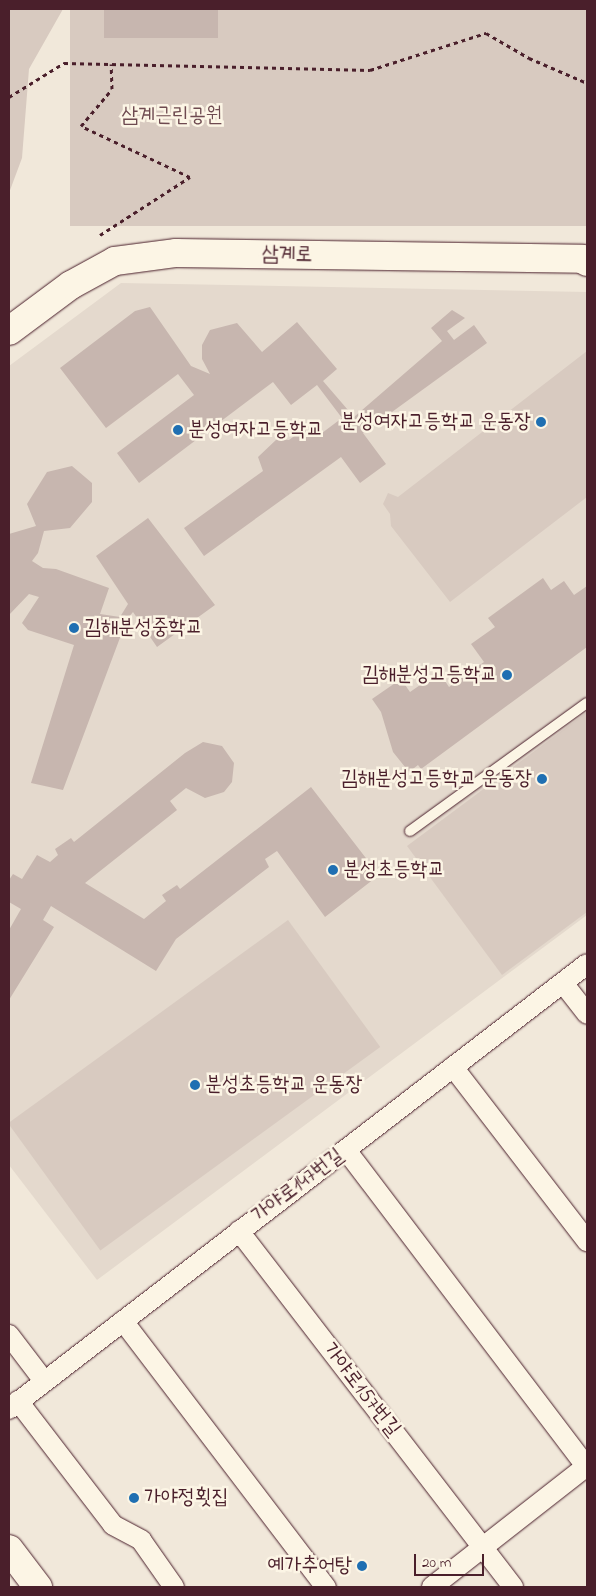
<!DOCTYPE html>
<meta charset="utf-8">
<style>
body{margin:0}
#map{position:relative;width:596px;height:1596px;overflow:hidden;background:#f1e8da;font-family:"Indie Flower","Poor Story",sans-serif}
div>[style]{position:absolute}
.built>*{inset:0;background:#e4d9cd}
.green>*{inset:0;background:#d8cac0;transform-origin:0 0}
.building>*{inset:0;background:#c7b6af;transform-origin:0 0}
.path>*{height:3px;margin-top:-1.5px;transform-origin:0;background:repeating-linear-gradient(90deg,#4a1f2b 0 4px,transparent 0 8px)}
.roads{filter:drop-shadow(0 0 1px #4a1f2b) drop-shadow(0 0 1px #4a1f2b)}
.lane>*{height:10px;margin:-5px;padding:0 5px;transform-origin:5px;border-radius:5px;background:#fcf5e5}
.street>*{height:20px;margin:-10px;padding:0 10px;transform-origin:10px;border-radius:10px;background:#fcf5e5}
.secondary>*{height:28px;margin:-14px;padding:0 14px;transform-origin:14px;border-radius:14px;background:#fcf5e5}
.dots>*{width:14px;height:14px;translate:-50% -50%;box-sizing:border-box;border:2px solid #fcf5e5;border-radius:50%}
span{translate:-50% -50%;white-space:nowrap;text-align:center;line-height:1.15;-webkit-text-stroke:5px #fcf5e5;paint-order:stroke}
.park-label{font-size:21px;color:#6e4a50}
.street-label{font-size:21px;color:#4a1f2b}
.poi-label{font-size:21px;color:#4a1f2b}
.right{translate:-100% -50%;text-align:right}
.left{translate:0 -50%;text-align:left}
.frame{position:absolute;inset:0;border:10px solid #4a1f2b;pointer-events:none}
.scale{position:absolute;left:414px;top:1554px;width:70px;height:22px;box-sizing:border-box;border:2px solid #4a1f2b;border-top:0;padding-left:6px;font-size:15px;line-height:18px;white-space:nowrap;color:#4a1f2b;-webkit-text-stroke:4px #fcf5e5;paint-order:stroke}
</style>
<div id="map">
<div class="built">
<div style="clip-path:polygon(121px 283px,587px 292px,587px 915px,97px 1280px,9px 1165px,9px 366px)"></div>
</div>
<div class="green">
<div style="clip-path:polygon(9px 9px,63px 9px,29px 69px,22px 158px,9px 193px)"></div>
<div style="left:70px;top:9px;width:517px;height:217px"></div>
<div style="clip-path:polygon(587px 351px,587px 497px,450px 602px,391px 526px,390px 514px,383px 504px,388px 493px,398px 497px)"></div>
<div style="clip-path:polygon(587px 712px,587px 912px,502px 975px,407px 846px)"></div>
<div style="left:288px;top:920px;width:157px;height:346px;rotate:54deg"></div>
</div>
<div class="building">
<div style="left:104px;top:9px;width:114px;height:29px"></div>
<div style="clip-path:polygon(150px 307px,191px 366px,210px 374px,202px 359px,202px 345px,210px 330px,237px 323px,262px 352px,297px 322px,337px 369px,323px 381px,354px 417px,442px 341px,431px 328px,452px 310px,465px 318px,447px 331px,454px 340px,474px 325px,487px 343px,363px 433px,386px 464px,360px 483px,341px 457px,204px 556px,184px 528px,263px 471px,258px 457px,277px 439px,289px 440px,309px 425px,318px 436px,342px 418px,317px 385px,291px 405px,273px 382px,139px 483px,117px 453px,194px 395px,178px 374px,106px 428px,60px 368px,135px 311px)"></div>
<div style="clip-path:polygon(72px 466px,92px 483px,92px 502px,70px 528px,44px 531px,38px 553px,32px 561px,43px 568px,56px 569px,109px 588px,100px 614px,120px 617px,128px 604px,96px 556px,148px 518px,215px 605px,157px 647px,133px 612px,127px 619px,63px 790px,31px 783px,74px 645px,28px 630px,22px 623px,39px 597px,29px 594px,9px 615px,9px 534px,36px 526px,27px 504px,47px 472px)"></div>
<div style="clip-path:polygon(543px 578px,551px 590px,564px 581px,574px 595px,587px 586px,587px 647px,421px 769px,418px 765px,409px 772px,393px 752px,381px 712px,372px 699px,401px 679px,410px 692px,439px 672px,449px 687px,484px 662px,471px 644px,495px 627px,488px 618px)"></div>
<div style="clip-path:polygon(203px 742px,222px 746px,234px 763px,232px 782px,224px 792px,205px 798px,186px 788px,170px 801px,177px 810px,85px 883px,144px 919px,166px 901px,162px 895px,177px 885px,180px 889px,311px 787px,379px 875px,325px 917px,277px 851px,265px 859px,269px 867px,176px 939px,156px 971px,51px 906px,43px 920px,54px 927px,9px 1000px,9px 930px,21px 909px,9px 902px,9px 880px,13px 874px,22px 879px,37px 855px,50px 862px,58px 855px,55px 849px,71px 838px,74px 842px,185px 753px)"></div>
</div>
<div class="path">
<div style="left:9px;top:97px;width:65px;rotate:-31.7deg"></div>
<div style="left:64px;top:63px;width:306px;rotate:1.3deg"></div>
<div style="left:370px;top:70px;width:122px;rotate:-17.7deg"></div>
<div style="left:486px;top:33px;width:50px;rotate:30.2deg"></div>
<div style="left:529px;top:58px;width:63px;rotate:23.3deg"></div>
<div style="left:100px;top:235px;width:107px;rotate:-32.8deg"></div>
<div style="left:190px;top:177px;width:120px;rotate:-154.9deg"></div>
<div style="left:81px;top:126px;width:48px;rotate:-50deg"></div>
<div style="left:112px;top:89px;width:25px;rotate:-92deg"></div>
</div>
<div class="roads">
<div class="lane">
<div style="left:410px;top:831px;width:218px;rotate:-35.9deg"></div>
</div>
<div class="street">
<div style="left:563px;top:983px;width:39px;rotate:52deg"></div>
<div style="left:453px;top:1067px;width:220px;rotate:52.4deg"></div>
<div style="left:346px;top:1150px;width:399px;rotate:52.8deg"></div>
<div style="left:239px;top:1231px;width:449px;rotate:52.4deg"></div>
<div style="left:123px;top:1321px;width:335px;rotate:52.7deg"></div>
<div style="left:9px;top:1335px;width:58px;rotate:52.7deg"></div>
<div style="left:18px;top:1401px;width:156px;rotate:52.5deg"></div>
<div style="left:113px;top:1525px;width:32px;rotate:28deg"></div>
<div style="left:141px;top:1540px;width:57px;rotate:54.9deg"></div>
<div style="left:9px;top:1409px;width:729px;rotate:-37.59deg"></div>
<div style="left:432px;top:1587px;width:197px;rotate:-38deg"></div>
</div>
<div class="secondary">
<div style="left:9px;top:331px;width:77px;rotate:-36.6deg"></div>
<div style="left:71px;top:285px;width:50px;rotate:-28.6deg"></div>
<div style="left:115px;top:261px;width:62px;rotate:-7.5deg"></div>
<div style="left:176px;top:253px;width:406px;rotate:0.8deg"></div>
<div style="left:582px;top:259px;width:6px;rotate:31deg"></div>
<div style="left:9px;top:1549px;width:48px;rotate:52.7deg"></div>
</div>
</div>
<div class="dots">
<div style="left:541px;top:422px;background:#1f6fb2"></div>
<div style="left:178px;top:430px;background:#1f6fb2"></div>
<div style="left:74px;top:628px;background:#1f6fb2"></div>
<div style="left:507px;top:675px;background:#1f6fb2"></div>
<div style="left:542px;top:779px;background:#1f6fb2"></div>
<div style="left:333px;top:870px;background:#1f6fb2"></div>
<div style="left:195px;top:1085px;background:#1f6fb2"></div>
<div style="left:134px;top:1498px;background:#1f6fb2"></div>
<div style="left:362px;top:1566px;background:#1f6fb2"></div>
</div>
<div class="park-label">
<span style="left:172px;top:116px">삼계근린공원</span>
</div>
<div class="street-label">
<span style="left:287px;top:255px;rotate:1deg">삼계로</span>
<span style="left:298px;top:1186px;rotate:-37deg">가야로147번길</span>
<span style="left:361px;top:1390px;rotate:52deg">가야로157번길</span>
</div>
<div class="poi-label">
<span class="right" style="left:531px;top:422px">분성여자고등학교 운동장</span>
<span class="left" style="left:188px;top:430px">분성여자고등학교</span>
<span class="left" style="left:84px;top:628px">김해분성중학교</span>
<span class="right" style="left:497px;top:675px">김해분성고등학교</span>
<span class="right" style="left:532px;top:779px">김해분성고등학교 운동장</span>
<span class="left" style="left:343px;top:870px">분성초등학교</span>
<span class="left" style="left:205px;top:1085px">분성초등학교 운동장</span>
<span class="left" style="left:144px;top:1498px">가야정횟집</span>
<span class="right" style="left:352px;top:1566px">예가추어탕</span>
</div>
<div class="frame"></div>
<div class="scale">20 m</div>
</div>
